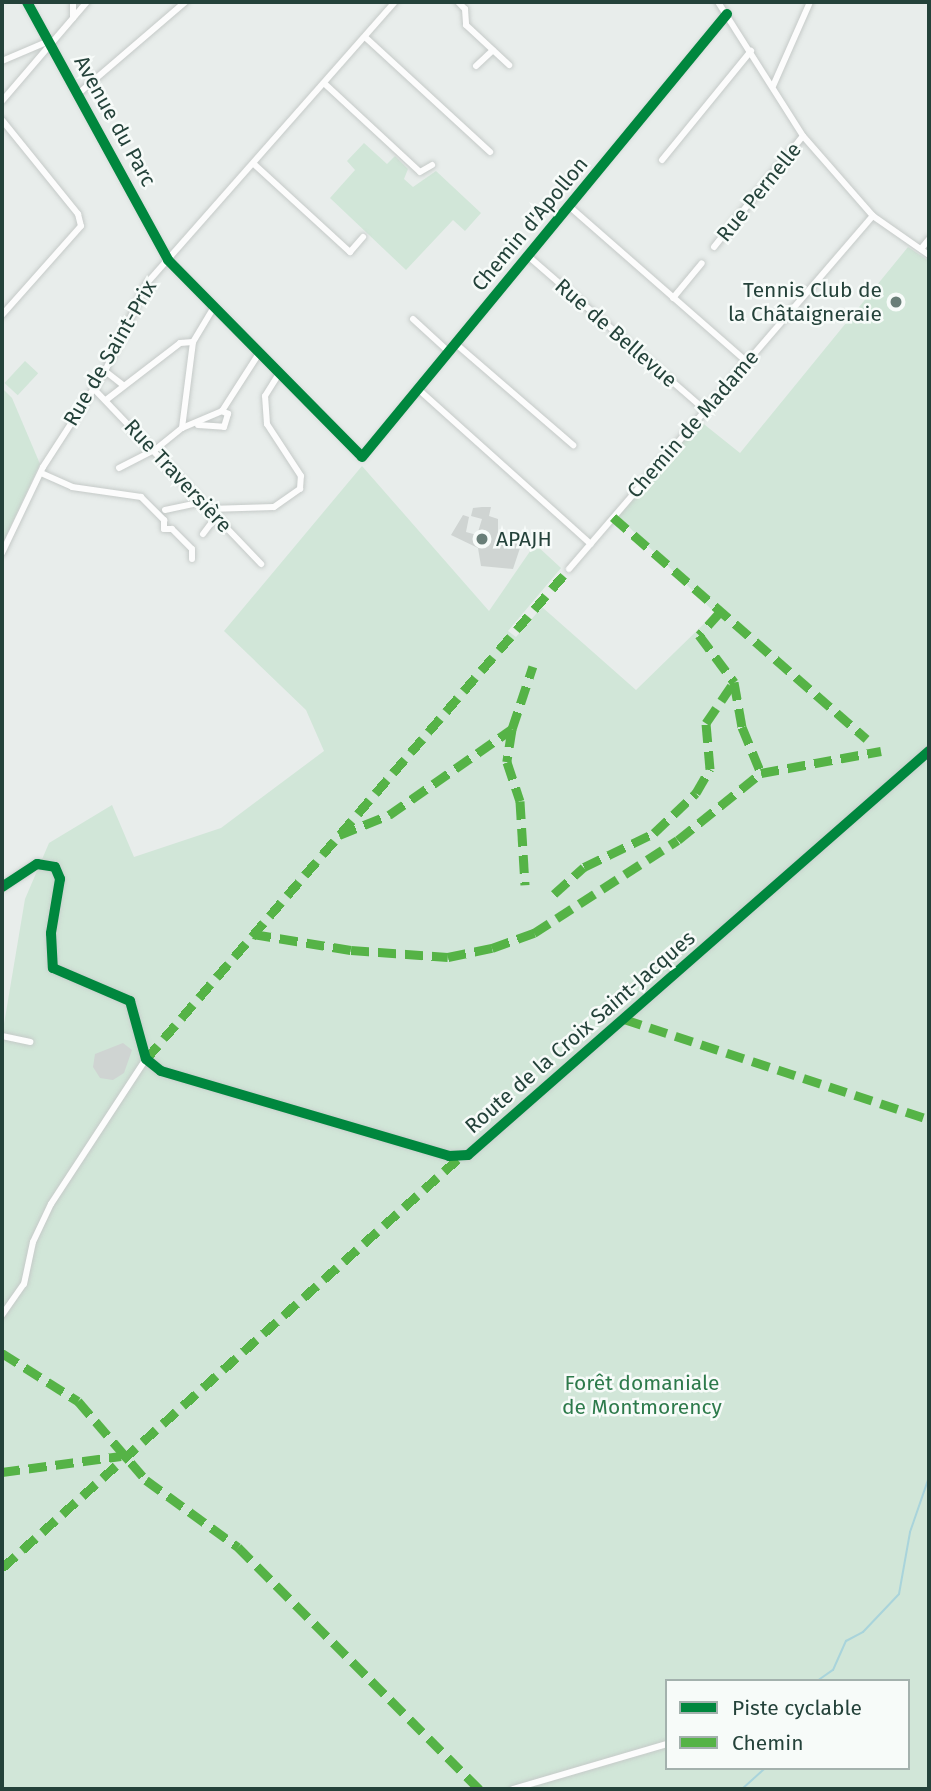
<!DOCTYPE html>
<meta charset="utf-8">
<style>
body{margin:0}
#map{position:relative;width:931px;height:1791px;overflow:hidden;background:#e8edeb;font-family:"Fira Sans",sans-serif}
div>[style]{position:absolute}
.green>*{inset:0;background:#d1e6d8;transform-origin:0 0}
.stream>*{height:2px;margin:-1px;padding:0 1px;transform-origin:1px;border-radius:1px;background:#a9d4db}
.building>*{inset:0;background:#cfd4d2}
.roads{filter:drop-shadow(0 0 2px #c5cac8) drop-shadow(0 0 2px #c5cac8)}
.minor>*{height:6px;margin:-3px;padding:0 3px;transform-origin:3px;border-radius:3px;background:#fcfcfc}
.tertiary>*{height:8px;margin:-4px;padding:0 4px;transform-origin:4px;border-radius:4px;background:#fcfcfc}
.quiet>*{height:9px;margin-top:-4.5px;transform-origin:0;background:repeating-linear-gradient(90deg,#55b346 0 18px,transparent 0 27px)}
.cycleway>*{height:10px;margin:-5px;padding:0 5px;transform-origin:5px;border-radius:5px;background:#00873e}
.dots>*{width:19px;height:19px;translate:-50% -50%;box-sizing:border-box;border:4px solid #f7fbf9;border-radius:50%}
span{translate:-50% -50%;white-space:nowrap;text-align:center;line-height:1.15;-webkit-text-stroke:5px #f7fbf9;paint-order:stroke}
.street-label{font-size:21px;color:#24423a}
.poi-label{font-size:21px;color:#24423a}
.right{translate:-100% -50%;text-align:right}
.left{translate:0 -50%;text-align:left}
.park-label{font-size:21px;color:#2d7a4b}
.frame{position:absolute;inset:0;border:4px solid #24423a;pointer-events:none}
.legend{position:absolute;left:665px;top:1679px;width:245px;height:91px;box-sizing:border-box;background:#f7fbf9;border:2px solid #a3b1ad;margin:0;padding:9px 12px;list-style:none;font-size:21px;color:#24423a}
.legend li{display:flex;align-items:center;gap:14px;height:35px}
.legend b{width:35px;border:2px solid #a3b1ad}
</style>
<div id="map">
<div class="green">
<div style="clip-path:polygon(364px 143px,387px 164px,395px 156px,408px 169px,404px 179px,413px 187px,436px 171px,481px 213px,465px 231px,453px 220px,406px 270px,330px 198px,355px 170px,347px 161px)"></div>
<div style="clip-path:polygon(evenodd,908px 247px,929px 261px,929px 1789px,2px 1789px,2px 1036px,25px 899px,49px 843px,112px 805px,134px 857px,221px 828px,324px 751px,306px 710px,224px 631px,362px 466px,489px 611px,535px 544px,561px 568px,508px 631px,516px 637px,542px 607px,636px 690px,715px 613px,618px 516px,700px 421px,740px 453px,908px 247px,667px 1681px,908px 1681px,908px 1768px,667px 1768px,667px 1681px)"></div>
<div style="left:25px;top:361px;width:18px;height:30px;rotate:43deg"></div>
<div style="clip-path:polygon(2px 388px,12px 398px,40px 464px,2px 545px)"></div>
</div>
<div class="stream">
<div style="left:817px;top:1681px;width:19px;rotate:-35deg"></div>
<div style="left:833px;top:1670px;width:32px;rotate:-66deg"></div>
<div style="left:846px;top:1641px;width:19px;rotate:-28deg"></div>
<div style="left:863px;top:1632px;width:52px;rotate:-46.5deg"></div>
<div style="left:899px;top:1594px;width:63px;rotate:-79.9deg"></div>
<div style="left:910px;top:1532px;width:58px;rotate:-70.9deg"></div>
<div style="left:742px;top:1789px;width:31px;rotate:-42deg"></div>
</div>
<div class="building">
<div style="clip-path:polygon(482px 507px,491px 507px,489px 516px,498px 519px,498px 537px,521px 545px,513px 569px,481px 566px,478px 548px,451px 535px,463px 515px,469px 517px,466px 532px,477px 535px,482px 519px,471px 516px,473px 508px)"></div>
<div style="clip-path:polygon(123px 1043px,132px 1050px,124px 1073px,113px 1080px,100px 1078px,93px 1067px,95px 1054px)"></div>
</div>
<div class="roads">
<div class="minor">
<div style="left:27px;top:2px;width:294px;rotate:61.3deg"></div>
<div style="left:168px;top:260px;width:276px;rotate:45.4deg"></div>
<div style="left:362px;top:457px;width:574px;rotate:-50.51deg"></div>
<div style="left:73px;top:2px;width:16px;rotate:90deg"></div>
<div style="left:458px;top:2px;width:10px;rotate:45deg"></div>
<div style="left:465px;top:9px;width:16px;rotate:86deg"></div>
<div style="left:466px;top:25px;width:59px;rotate:42.9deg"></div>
<div style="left:718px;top:2px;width:159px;rotate:57.6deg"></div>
<div style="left:803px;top:136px;width:106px;rotate:48.8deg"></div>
<div style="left:873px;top:216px;width:68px;rotate:34.9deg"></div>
<div style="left:365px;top:37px;width:170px;rotate:42.6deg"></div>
<div style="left:2px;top:61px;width:51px;rotate:-23.1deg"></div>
<div style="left:476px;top:66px;width:23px;rotate:-43deg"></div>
<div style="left:325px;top:84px;width:129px;rotate:42.8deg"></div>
<div style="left:420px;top:172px;width:14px;rotate:-30deg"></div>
<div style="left:773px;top:86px;width:92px;rotate:-66.2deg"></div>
<div style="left:79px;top:93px;width:140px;rotate:-40.6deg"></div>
<div style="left:2px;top:101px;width:130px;rotate:-49.4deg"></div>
<div style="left:2px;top:120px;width:121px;rotate:51deg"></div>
<div style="left:78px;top:214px;width:12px;rotate:76deg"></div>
<div style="left:81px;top:226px;width:119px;rotate:131.6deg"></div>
<div style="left:662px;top:160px;width:141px;rotate:-50.8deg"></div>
<div style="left:255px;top:165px;width:129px;rotate:42.5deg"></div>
<div style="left:350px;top:252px;width:20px;rotate:-49deg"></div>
<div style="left:570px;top:207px;width:235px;rotate:41.2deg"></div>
<div style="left:714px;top:247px;width:142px;rotate:-51.3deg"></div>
<div style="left:921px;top:249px;width:13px;rotate:-51deg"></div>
<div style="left:528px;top:256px;width:235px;rotate:41deg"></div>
<div style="left:673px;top:298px;width:45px;rotate:-50.4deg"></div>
<div style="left:413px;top:319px;width:49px;rotate:42.5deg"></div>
<div style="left:456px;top:344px;width:155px;rotate:40.8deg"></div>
<div style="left:105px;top:371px;width:23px;rotate:38deg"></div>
<div style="left:94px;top:389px;width:242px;rotate:46.3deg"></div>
<div style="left:418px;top:389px;width:232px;rotate:41.9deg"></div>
<div style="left:106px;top:400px;width:93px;rotate:-37.6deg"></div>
<div style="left:180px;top:343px;width:13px;rotate:-4deg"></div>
<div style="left:198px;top:425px;width:26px;rotate:4deg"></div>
<div style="left:224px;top:427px;width:14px;rotate:-73deg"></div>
<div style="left:228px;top:414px;width:7px;rotate:-153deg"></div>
<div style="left:182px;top:428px;width:87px;rotate:-82.7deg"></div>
<div style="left:193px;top:342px;width:39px;rotate:-59deg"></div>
<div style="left:119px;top:468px;width:42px;rotate:-27.2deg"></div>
<div style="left:156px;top:449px;width:33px;rotate:-39deg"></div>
<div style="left:182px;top:428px;width:43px;rotate:-23deg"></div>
<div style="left:222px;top:411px;width:67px;rotate:-57.3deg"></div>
<div style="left:41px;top:473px;width:34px;rotate:24deg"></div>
<div style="left:72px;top:487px;width:70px;rotate:8.2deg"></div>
<div style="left:141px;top:497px;width:33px;rotate:45deg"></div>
<div style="left:164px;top:520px;width:9px;rotate:90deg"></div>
<div style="left:164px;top:529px;width:8px"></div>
<div style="left:172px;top:529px;width:28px;rotate:45deg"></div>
<div style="left:192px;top:549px;width:10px;rotate:90deg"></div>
<div style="left:209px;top:509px;width:65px;rotate:-1.8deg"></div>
<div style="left:274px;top:507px;width:32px;rotate:-35deg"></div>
<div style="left:300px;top:489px;width:13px;rotate:-86deg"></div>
<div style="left:301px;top:476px;width:62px;rotate:-123.2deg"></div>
<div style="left:267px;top:424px;width:28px;rotate:-94deg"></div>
<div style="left:265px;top:396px;width:25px;rotate:-58deg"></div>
<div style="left:165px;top:510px;width:38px;rotate:-12deg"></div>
<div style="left:203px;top:534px;width:21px;rotate:-53deg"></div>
<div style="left:2px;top:553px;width:95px;rotate:-64.5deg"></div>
<div style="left:43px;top:467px;width:114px;rotate:-57.1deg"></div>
<div style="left:105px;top:371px;width:98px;rotate:-64.5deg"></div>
<div style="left:147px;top:283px;width:375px;rotate:-48.6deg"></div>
<div style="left:569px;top:569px;width:466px;rotate:-49.3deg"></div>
<div style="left:2px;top:1036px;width:29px;rotate:12deg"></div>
<div style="left:2px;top:1315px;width:38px;rotate:-55deg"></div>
<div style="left:24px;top:1284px;width:43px;rotate:-77.9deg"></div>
<div style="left:33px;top:1242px;width:42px;rotate:-64.7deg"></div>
<div style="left:51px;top:1204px;width:173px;rotate:-56.8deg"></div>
<div style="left:513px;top:1789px;width:160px;rotate:-16.3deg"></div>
</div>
<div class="tertiary">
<div style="left:2px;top:887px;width:42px;rotate:-33.3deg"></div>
<div style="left:37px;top:864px;width:18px;rotate:9deg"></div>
<div style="left:55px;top:867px;width:13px;rotate:67deg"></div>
<div style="left:60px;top:879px;width:55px;rotate:99.5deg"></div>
<div style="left:51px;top:933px;width:35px;rotate:87deg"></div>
<div style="left:53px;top:968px;width:84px;rotate:23.2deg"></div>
<div style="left:130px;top:1001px;width:60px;rotate:74.6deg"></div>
<div style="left:146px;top:1059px;width:19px;rotate:39deg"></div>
<div style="left:161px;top:1071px;width:300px;rotate:16.4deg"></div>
<div style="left:449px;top:1156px;width:19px;rotate:-3deg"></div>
<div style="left:468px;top:1155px;width:613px;rotate:-41.23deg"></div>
</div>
</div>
<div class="quiet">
<div style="left:613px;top:517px;width:337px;rotate:41.2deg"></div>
<div style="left:720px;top:612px;width:31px;rotate:132deg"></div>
<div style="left:699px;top:635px;width:59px;rotate:53.3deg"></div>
<div style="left:734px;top:682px;width:46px;rotate:79.9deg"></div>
<div style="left:742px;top:727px;width:50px;rotate:67.6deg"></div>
<div style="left:512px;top:729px;width:33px;rotate:99deg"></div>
<div style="left:507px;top:762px;width:41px;rotate:71.6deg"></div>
<div style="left:520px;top:801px;width:84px;rotate:86.6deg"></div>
<div style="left:339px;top:835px;width:54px;rotate:-21.8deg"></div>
<div style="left:389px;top:815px;width:150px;rotate:-35deg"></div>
<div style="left:512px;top:729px;width:66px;rotate:-71.6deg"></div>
<div style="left:554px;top:894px;width:40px;rotate:-42deg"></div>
<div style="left:584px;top:867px;width:78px;rotate:-25.9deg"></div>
<div style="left:654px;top:833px;width:58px;rotate:-43.6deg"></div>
<div style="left:696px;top:793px;width:28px;rotate:-60deg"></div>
<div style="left:710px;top:769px;width:46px;rotate:-95deg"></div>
<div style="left:706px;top:723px;width:50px;rotate:-55.7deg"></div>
<div style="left:253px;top:934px;width:99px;rotate:9.3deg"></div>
<div style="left:351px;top:950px;width:97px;rotate:4.1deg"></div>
<div style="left:448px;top:957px;width:45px;rotate:-11.6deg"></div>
<div style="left:492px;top:948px;width:45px;rotate:-19.7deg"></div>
<div style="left:534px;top:933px;width:171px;rotate:-32.9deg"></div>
<div style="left:678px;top:840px;width:107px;rotate:-38.9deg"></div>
<div style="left:761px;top:773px;width:122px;rotate:-10.4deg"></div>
<div style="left:624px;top:1019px;width:321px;rotate:18.2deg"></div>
<div style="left:146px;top:1059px;width:647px;rotate:-49.2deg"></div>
<div style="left:2px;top:1353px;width:90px;rotate:32.3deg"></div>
<div style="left:78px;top:1401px;width:104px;rotate:49.3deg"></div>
<div style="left:146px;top:1480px;width:114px;rotate:36.1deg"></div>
<div style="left:238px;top:1547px;width:342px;rotate:45.1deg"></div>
<div style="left:2px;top:1472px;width:120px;rotate:-7.7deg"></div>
<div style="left:2px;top:1568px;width:615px;rotate:-41.9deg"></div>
</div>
<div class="cycleway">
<div style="left:27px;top:2px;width:294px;rotate:61.3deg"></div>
<div style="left:168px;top:260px;width:276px;rotate:45.4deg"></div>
<div style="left:362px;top:457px;width:574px;rotate:-50.51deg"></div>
<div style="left:2px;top:887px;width:42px;rotate:-33.3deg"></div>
<div style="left:37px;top:864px;width:18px;rotate:9deg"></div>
<div style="left:55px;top:867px;width:13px;rotate:67deg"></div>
<div style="left:60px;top:879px;width:55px;rotate:99.5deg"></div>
<div style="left:51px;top:933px;width:35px;rotate:87deg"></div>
<div style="left:53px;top:968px;width:84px;rotate:23.2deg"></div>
<div style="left:130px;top:1001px;width:60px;rotate:74.6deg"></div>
<div style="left:146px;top:1059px;width:19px;rotate:39deg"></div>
<div style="left:161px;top:1071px;width:300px;rotate:16.4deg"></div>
<div style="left:449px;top:1156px;width:19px;rotate:-3deg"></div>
<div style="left:468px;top:1155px;width:613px;rotate:-41.23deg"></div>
</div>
<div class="dots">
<div style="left:896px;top:302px;background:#697e78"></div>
<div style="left:482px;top:539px;background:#697e78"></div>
</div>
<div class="street-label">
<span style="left:115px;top:121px;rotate:61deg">Avenue du Parc</span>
<span style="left:759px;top:192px;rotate:-51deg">Rue Pernelle</span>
<span style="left:530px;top:224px;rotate:-50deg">Chemin d'Apollon</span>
<span style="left:616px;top:333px;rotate:41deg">Rue de Bellevue</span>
<span style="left:110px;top:353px;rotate:-60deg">Rue de Saint-Prix</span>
<span style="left:693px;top:424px;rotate:-49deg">Chemin de Madame</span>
<span style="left:178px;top:476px;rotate:47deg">Rue Traversière</span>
<span style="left:580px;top:1032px;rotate:-41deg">Route de la Croix Saint-Jacques</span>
</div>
<div class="poi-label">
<span class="right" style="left:882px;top:302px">Tennis Club de<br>la Châtaigneraie</span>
<span class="left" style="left:496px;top:539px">APAJH</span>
</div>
<div class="park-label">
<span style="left:642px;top:1395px">Forêt domaniale<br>de Montmorency</span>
</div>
<div class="frame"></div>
<ul class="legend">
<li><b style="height:9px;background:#00873e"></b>Piste cyclable</li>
<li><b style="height:9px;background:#55b346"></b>Chemin</li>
</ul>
</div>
